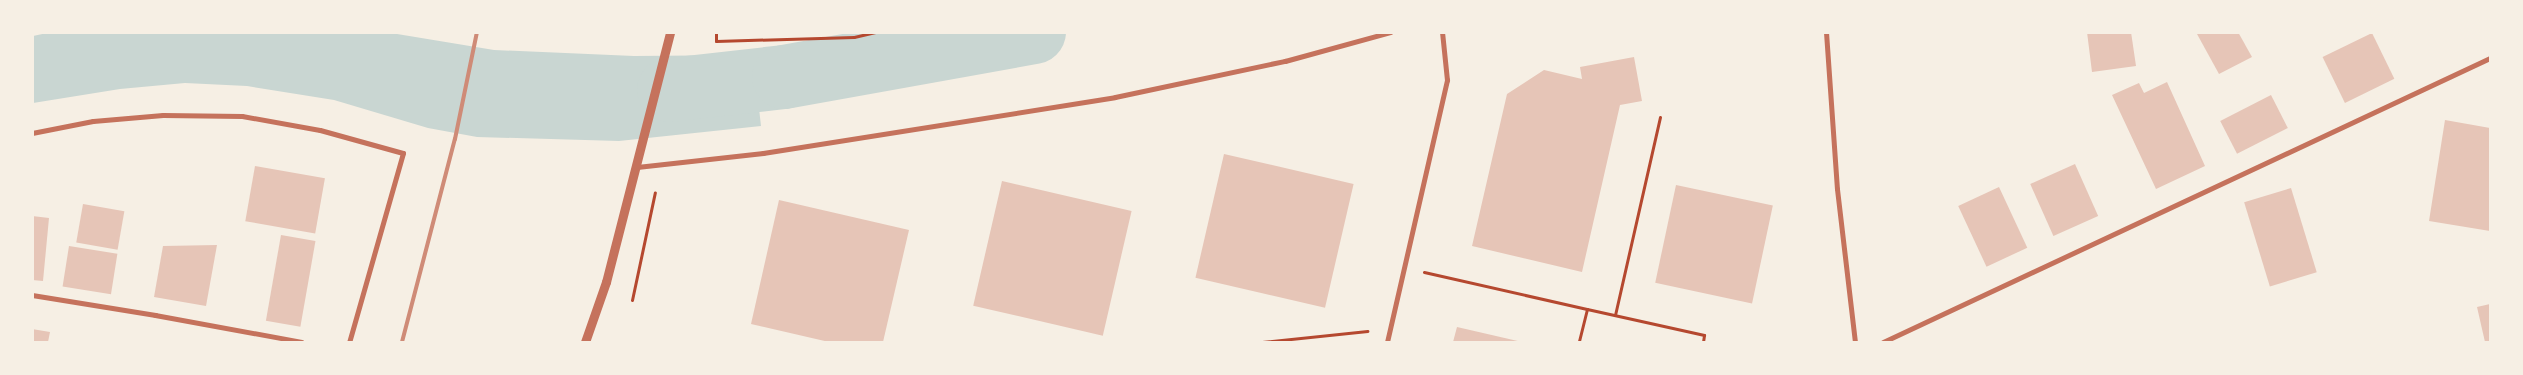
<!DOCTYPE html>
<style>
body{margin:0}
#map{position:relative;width:2523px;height:375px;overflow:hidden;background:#f6efe4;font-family:Ubuntu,sans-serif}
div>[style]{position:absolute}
.water>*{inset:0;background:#c9d6d2}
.river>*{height:64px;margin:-32px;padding:0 32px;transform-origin:32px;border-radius:32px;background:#c9d6d2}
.building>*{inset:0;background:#e6c5b7;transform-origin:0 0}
.path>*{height:3px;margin:-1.5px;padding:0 1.5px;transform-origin:1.5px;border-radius:1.5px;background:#b5482f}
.minor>*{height:5px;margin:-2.5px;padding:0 2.5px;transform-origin:2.5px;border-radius:2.5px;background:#c5725c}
.tertiary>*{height:9px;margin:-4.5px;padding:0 4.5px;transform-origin:4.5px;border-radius:4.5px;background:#c5725c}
.rail>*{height:4px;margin:-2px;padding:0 2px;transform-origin:2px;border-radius:2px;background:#cf8b77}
span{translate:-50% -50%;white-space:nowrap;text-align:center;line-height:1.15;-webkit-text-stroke:5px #f6efe4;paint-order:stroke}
.frame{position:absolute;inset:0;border:34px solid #f6efe4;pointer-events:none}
</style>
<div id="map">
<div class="water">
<div style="clip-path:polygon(385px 32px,494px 50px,634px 56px,753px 55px,761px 126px,619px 141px,477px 137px,428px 128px,334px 100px,247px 86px,185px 83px,120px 89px,33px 103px,33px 36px,47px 33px)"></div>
</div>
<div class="river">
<div style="left:669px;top:90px;width:116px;rotate:-6.4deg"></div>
<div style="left:784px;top:77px;width:254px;rotate:-10.2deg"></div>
</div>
<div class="building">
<div style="clip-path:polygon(2087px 32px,2131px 32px,2136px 66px,2092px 72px)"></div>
<div style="clip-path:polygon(2201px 32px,2238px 32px,2252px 57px,2219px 74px,2197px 34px)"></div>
<div style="left:2372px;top:33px;width:51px;height:55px;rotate:64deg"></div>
<div style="clip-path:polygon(1634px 57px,1642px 101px,1620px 105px,1582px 272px,1472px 246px,1507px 94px,1544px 70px,1582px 79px,1580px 67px)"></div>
<div style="clip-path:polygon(2167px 82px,2205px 166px,2156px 189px,2112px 95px,2139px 83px,2144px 93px)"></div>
<div style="left:2271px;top:95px;width:37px;height:57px;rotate:63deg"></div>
<div style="clip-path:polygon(2445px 120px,2490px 128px,2490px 231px,2429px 221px)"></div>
<div style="left:1224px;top:154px;width:133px;height:127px;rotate:13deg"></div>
<div style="left:2075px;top:164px;width:57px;height:49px;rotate:66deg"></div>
<div style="left:255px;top:166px;width:71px;height:56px;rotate:10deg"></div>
<div style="left:1002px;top:181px;width:133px;height:128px;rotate:13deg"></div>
<div style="left:1676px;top:185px;width:99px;height:100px;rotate:12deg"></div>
<div style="left:1999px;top:187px;width:67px;height:45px;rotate:65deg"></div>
<div style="left:2291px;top:188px;width:88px;height:49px;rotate:73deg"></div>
<div style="clip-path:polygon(779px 200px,909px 230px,883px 342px,829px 342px,751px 324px)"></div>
<div style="left:83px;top:204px;width:42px;height:39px;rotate:10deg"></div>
<div style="clip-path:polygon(32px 216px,49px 218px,43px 281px,32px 280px)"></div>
<div style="left:281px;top:235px;width:35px;height:87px;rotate:10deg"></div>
<div style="clip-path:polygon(217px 245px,206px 306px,154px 297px,163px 246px)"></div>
<div style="left:69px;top:246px;width:49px;height:41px;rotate:9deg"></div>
<div style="clip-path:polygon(2490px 304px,2490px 342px,2485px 342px,2477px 307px)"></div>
<div style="clip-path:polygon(1457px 327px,1522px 342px,1453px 342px)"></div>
<div style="clip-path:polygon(32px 329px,50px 332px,48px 342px,32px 342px)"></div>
</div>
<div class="path">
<div style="left:716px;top:32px;width:9px;rotate:90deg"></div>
<div style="left:716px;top:41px;width:138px;rotate:-1.7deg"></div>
<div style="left:854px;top:37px;width:23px;rotate:-13deg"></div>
<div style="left:1424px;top:272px;width:167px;rotate:12.8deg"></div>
<div style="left:1587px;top:309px;width:34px;rotate:104deg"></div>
<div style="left:632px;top:300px;width:110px;rotate:-78deg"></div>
<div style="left:1587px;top:309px;width:120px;rotate:12.5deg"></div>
<div style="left:1704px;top:335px;width:7px;rotate:98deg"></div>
<div style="left:1615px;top:315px;width:203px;rotate:-77.2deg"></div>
<div style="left:1262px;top:342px;width:106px;rotate:-6deg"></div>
</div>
<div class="minor">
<div style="left:1826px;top:32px;width:157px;rotate:86deg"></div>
<div style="left:1837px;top:189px;width:154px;rotate:83.3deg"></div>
<div style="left:32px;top:133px;width:62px;rotate:-11.1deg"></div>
<div style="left:93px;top:121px;width:70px;rotate:-4.9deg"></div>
<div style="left:163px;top:115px;width:79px;rotate:0.7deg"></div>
<div style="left:242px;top:116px;width:79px;rotate:10.2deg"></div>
<div style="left:320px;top:130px;width:86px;rotate:15.5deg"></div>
<div style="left:403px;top:153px;width:197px;rotate:105.9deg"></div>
<div style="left:637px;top:167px;width:127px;rotate:-6.3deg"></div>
<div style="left:763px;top:153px;width:356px;rotate:-9deg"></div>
<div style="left:1115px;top:97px;width:174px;rotate:-12deg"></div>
<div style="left:1285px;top:61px;width:109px;rotate:-15.4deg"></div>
<div style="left:32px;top:295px;width:125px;rotate:9.2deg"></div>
<div style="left:155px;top:315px;width:149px;rotate:10.4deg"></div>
<div style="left:1387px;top:342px;width:269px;rotate:-77.1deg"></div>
<div style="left:1447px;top:80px;width:48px;rotate:-95.9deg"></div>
<div style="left:1883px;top:342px;width:670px;rotate:-25.07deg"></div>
</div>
<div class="tertiary">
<div style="left:585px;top:342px;width:64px;rotate:-70.7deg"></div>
<div style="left:606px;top:282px;width:258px;rotate:-75.6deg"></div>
</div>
<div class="rail">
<div style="left:402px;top:342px;width:210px;rotate:-75.4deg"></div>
<div style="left:455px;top:139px;width:109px;rotate:-78.4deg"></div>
</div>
<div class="frame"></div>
</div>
